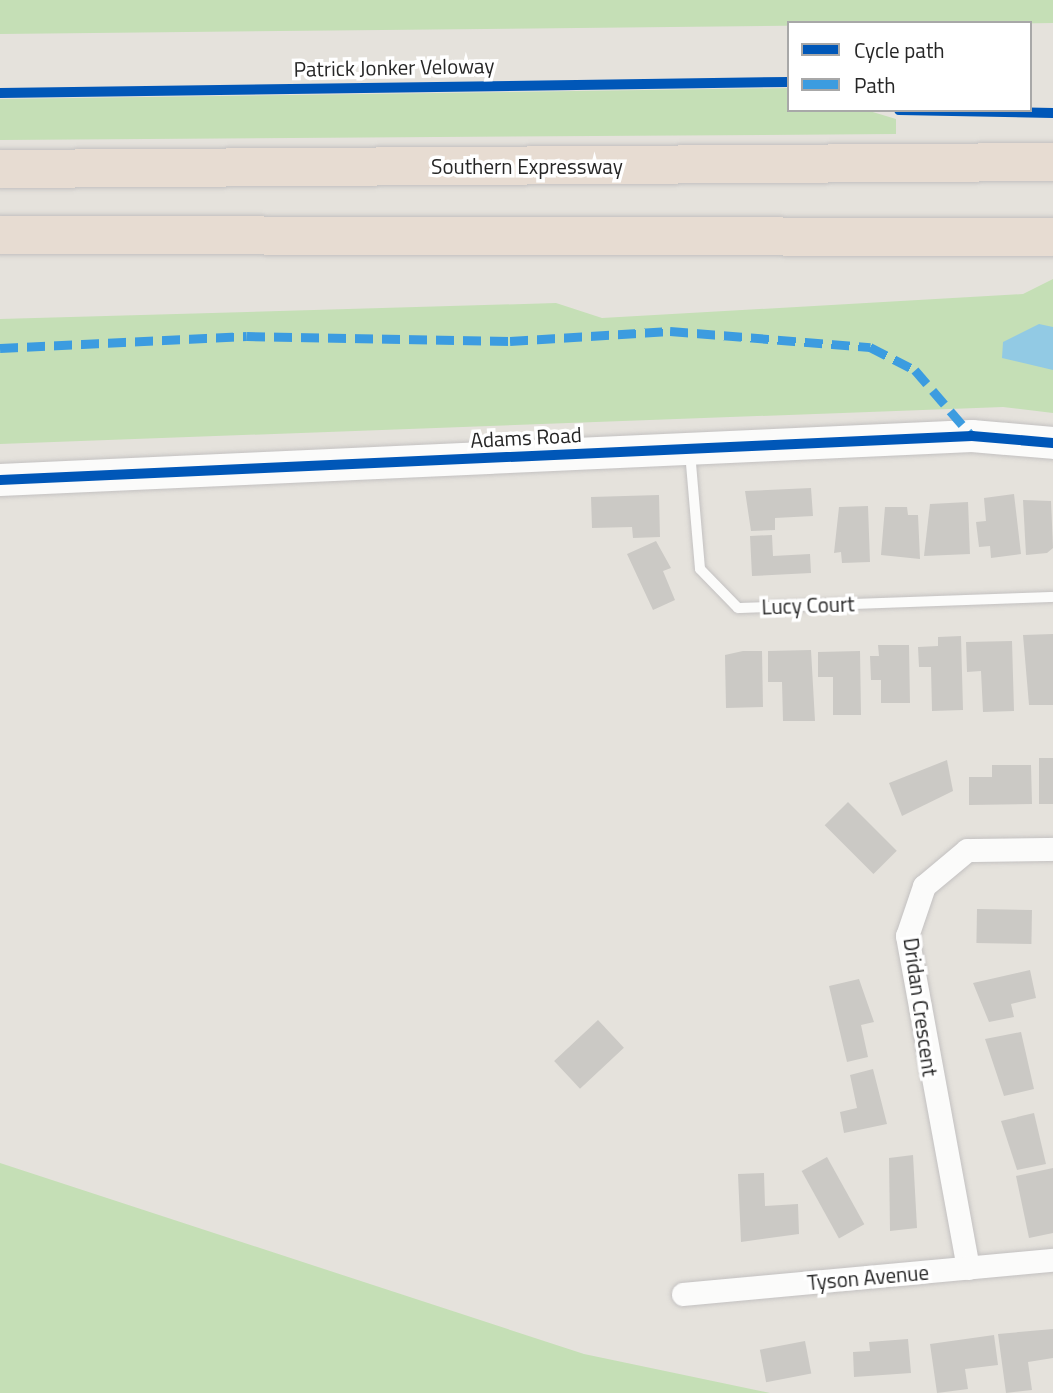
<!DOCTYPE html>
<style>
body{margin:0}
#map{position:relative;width:1053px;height:1393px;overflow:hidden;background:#e5e2dc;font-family:"Titillium Web",sans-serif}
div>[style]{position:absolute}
.green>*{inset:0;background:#c5dfb6}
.water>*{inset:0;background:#92cae4}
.building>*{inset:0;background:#cbc9c5;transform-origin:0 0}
.roads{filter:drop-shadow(0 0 2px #c3c1c1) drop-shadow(0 0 2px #c3c1c1)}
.lane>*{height:10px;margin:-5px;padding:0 5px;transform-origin:5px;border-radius:5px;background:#fbfbfa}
.street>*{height:23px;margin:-11.5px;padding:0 11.5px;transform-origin:11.5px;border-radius:11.5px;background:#fbfbfa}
.secondary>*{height:32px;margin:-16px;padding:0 16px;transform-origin:16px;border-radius:16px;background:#fbfbfa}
.highway>*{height:38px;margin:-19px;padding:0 19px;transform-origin:19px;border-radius:19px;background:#e7dcd2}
.quiet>*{height:9px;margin-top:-4.5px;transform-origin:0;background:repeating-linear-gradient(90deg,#3c9ce0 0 18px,transparent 0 27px)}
.cycleway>*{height:10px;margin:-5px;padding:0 5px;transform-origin:5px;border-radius:5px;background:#0057b8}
span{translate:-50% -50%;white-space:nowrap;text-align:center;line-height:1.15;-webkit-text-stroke:7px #fff;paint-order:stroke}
.street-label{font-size:21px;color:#262626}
.legend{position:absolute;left:787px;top:21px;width:245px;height:91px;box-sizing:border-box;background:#fff;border:2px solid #a8a8a8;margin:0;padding:9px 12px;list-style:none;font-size:21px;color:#262626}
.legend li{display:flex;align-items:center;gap:14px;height:35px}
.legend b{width:35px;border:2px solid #a8a8a8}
</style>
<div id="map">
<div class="green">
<div style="clip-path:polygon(0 0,1053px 0,1053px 23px,0 34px)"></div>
<div style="clip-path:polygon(789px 88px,789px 110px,866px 110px,896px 119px,896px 134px,0 140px,0 99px)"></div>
<div style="clip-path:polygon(1053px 279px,1053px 413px,1003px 407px,0 444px,0 319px,556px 303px,602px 318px,1023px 294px)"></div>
<div style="clip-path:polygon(0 1163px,584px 1354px,770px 1393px,0 1393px)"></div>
</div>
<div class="water">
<div style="clip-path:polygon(1039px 324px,1053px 327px,1053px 370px,1002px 358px,1003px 342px)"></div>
</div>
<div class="building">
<div style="clip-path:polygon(811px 488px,813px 516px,775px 518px,775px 530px,751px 531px,745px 491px)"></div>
<div style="clip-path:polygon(1014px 494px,1021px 554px,991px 558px,990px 546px,979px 547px,976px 522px,986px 521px,984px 498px)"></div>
<div style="clip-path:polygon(659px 495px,660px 537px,633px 538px,632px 527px,592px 528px,591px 497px)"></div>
<div style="clip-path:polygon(1023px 500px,1051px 501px,1053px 548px,1047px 553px,1026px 555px)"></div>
<div style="clip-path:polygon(968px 502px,970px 554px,924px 556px,930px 504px)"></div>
<div style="clip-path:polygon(868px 506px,870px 562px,842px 563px,841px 552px,834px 553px,839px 507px)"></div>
<div style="clip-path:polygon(885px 507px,907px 507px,908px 515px,918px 515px,920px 559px,881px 555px)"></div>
<div style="clip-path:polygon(772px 535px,773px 556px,810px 554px,811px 573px,752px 576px,750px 536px)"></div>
<div style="clip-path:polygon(656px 541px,671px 568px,663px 571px,675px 600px,653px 610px,627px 554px)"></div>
<div style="clip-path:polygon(1053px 634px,1053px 705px,1029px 705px,1023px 635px)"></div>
<div style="clip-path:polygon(961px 636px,963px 710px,932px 711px,931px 667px,919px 667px,918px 647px,938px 646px,938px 637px)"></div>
<div style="clip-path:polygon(1012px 641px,1014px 711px,983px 712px,981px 671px,967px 672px,966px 642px)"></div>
<div style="clip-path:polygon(878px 645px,909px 645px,910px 703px,881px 703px,881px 680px,871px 680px,870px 656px,879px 656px)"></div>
<div style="clip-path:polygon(811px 650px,815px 721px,783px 721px,782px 682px,768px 682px,768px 651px)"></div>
<div style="clip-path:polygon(743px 651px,762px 651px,763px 707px,726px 708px,725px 655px)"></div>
<div style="clip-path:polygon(860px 651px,861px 715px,833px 715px,833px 677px,818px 677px,818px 652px)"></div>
<div style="left:1039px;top:758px;width:14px;height:46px"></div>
<div style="clip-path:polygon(947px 760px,953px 791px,902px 816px,889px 783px)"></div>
<div style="clip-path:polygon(992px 765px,1031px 765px,1032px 804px,969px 805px,969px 777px,992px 777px)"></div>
<div style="left:848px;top:802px;width:69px;height:33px;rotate:45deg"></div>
<div style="left:977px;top:909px;width:55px;height:34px;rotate:1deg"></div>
<div style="clip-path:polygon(1030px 970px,1036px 998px,1011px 1004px,1014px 1017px,989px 1022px,973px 983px)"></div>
<div style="clip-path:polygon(859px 979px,874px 1022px,861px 1025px,868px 1057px,847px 1062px,829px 986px)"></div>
<div style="left:598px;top:1020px;width:38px;height:60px;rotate:47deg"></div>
<div style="clip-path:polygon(1021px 1032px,1034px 1089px,1004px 1096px,985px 1039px)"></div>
<div style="clip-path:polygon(873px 1069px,887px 1124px,844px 1133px,840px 1112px,857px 1108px,850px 1075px)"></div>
<div style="clip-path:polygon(1034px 1113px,1046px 1164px,1017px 1170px,1001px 1121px)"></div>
<div style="clip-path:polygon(913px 1155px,917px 1228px,890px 1231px,889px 1158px)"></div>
<div style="left:827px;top:1157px;width:77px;height:29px;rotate:61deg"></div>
<div style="clip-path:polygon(1053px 1168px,1053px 1233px,1029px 1238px,1016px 1176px)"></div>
<div style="clip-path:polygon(764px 1173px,765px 1206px,798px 1204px,799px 1234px,741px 1242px,738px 1174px)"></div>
<div style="clip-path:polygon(1053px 1329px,1053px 1358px,1028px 1362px,1032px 1390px,1006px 1393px,998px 1334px)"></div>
<div style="clip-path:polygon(994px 1335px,998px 1365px,965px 1369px,968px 1389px,937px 1393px,930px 1344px)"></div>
<div style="clip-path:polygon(908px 1339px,911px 1373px,854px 1377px,853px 1352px,870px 1351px,869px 1342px)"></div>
<div style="left:805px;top:1341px;width:33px;height:46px;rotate:79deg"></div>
</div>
<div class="roads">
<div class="lane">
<div style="left:690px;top:452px;width:117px;rotate:85.1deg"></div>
<div style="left:700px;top:569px;width:54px;rotate:45.7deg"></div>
<div style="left:738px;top:608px;width:315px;rotate:-2deg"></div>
</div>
<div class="street">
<div style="left:968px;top:1268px;width:338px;rotate:-100.4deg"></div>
<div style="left:907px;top:936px;width:53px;rotate:-71.2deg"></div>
<div style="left:924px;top:886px;width:56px;rotate:-39.9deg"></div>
<div style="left:967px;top:850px;width:86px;rotate:-0.7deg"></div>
<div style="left:683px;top:1294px;width:372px;rotate:-5.3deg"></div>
</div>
<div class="secondary">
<div style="left:0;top:480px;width:973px;rotate:-2.59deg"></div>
<div style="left:972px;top:436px;width:81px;rotate:4.9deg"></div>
</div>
<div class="highway">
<div style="left:0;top:169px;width:1053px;rotate:-0.38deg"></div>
<div style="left:0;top:235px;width:1053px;rotate:0.11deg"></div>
</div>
</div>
<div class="quiet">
<div style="left:0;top:348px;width:247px;rotate:-2.8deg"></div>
<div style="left:247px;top:336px;width:263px;rotate:1.1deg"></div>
<div style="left:510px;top:341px;width:160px;rotate:-3.6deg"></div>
<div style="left:670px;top:331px;width:201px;rotate:4.6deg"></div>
<div style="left:870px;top:347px;width:51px;rotate:27.1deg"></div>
<div style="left:915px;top:370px;width:87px;rotate:49.2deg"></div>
</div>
<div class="cycleway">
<div style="left:0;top:93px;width:789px;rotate:-0.8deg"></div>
<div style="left:899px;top:110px;width:154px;rotate:1.1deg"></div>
<div style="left:0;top:480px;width:973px;rotate:-2.59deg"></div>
<div style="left:972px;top:436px;width:81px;rotate:4.9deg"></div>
</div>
<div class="street-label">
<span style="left:394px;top:67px;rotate:-1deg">Patrick Jonker Veloway</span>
<span style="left:527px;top:166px">Southern Expressway</span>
<span style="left:526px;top:437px;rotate:-3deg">Adams Road</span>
<span style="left:808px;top:605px;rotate:-2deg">Lucy Court</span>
<span style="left:921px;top:1007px;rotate:82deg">Dridan Crescent</span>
<span style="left:868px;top:1277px;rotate:-5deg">Tyson Avenue</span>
</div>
<ul class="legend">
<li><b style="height:9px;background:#0057b8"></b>Cycle path</li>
<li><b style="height:9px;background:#3c9ce0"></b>Path</li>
</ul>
</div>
